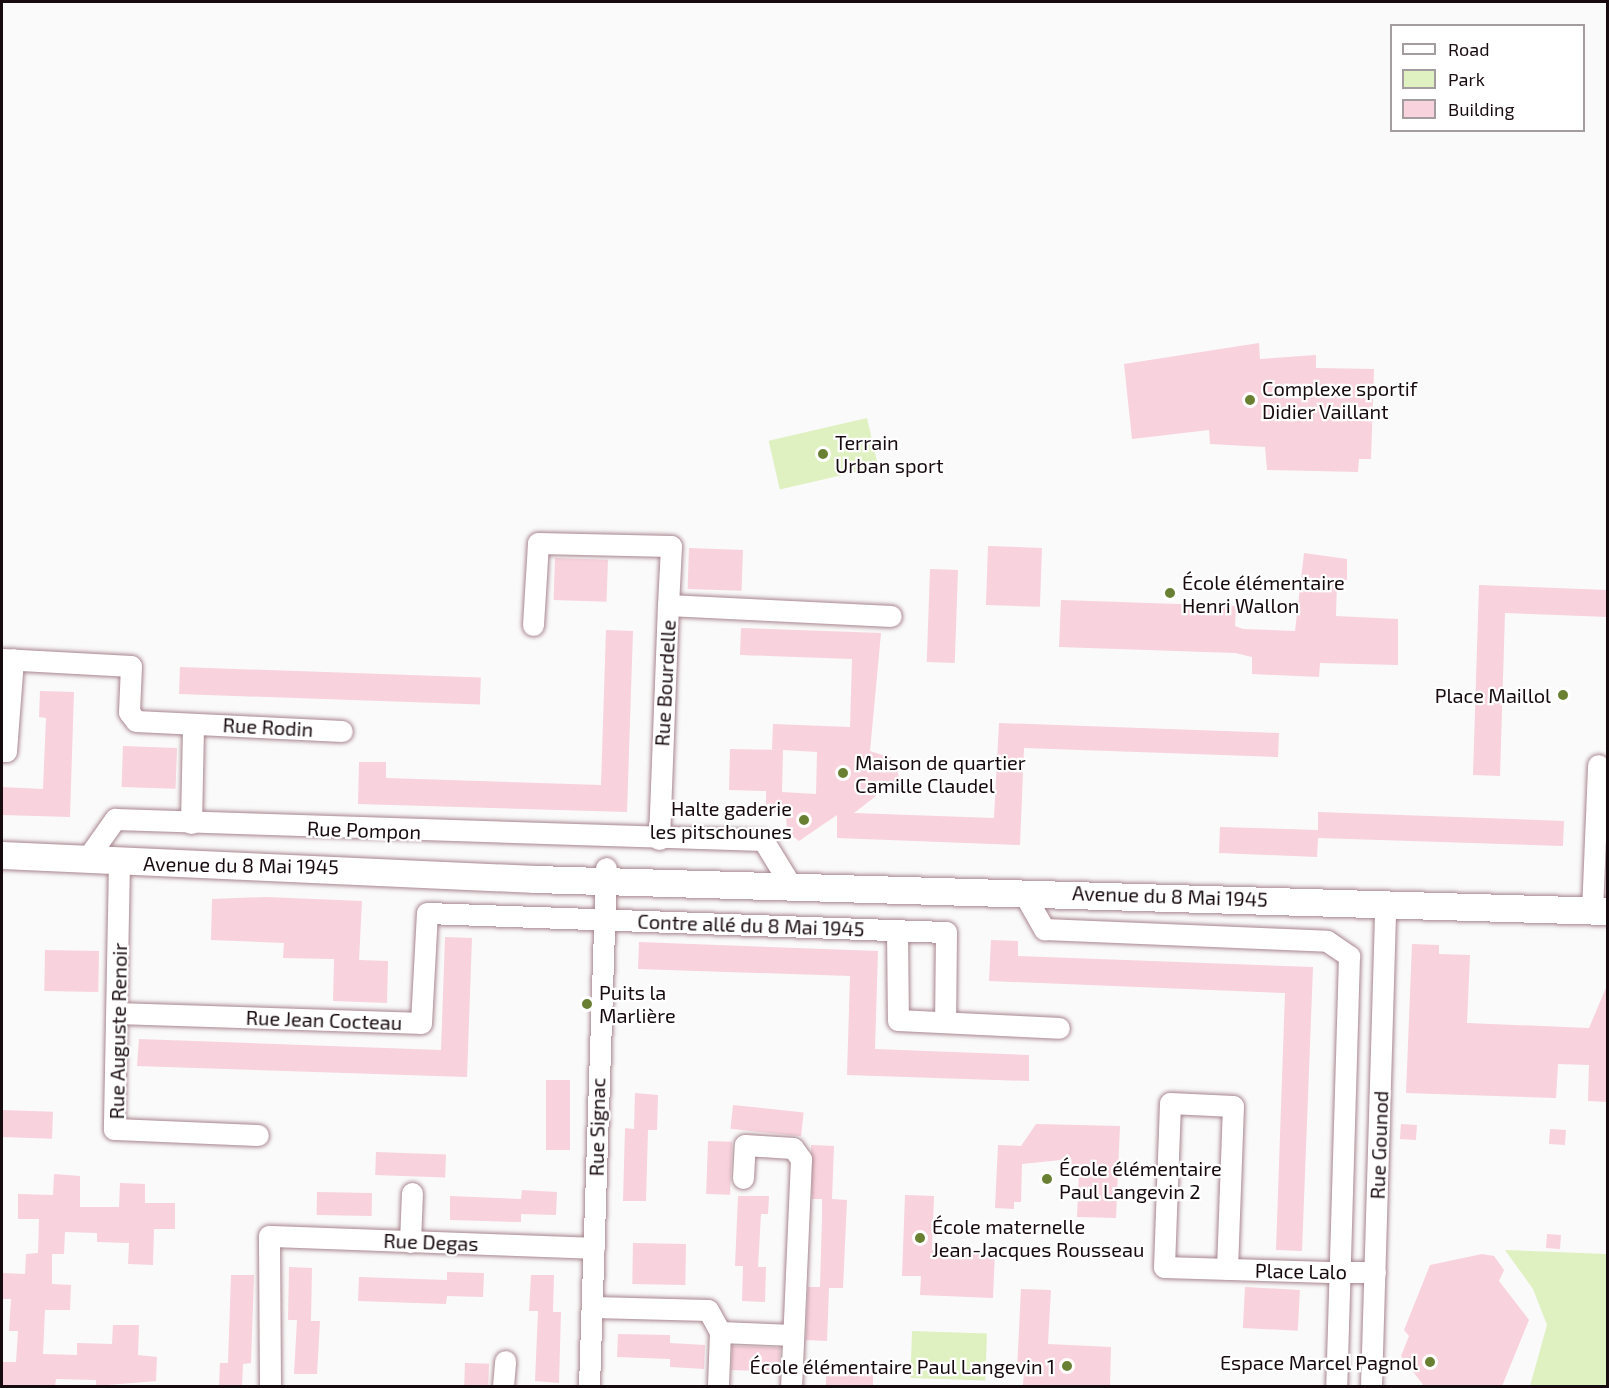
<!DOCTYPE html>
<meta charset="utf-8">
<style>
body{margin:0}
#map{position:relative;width:1609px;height:1388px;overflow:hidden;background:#fafafa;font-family:"Exo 2",sans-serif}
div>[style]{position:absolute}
.green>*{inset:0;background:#e0f1c1;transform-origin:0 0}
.building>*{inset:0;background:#f8d2dd;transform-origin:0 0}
.roads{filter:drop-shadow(0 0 2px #a8858f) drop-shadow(0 0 2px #a8858f)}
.minor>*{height:21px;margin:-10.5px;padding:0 10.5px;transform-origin:10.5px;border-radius:10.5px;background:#fff}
.major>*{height:27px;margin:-13.5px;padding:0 13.5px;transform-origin:13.5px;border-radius:13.5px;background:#fff}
.dots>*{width:16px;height:16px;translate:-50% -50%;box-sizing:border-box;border:3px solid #fff;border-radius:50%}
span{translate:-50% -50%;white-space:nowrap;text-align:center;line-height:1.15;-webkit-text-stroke:4.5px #fff;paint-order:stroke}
.poi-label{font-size:20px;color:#180b0f}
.left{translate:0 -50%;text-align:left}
.right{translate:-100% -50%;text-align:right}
.street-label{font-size:20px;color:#180b0f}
.frame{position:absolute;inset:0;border:3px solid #180b0f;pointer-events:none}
.legend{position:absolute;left:1390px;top:24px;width:195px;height:108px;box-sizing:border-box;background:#fff;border:2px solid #a39d9f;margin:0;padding:8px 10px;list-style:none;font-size:18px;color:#180b0f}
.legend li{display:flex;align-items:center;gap:12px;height:30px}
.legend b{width:30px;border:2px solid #a39d9f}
</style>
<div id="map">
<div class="green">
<div style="left:867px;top:418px;width:50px;height:101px;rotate:77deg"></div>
<div style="clip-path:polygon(1505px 1250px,1607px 1254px,1607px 1386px,1530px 1386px,1547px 1325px,1533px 1289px)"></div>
<div style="left:912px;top:1331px;width:75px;height:47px;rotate:2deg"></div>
</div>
<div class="building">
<div style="clip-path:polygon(1259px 343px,1260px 359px,1316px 355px,1316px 368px,1374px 369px,1371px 459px,1359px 459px,1358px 472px,1267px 470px,1265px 447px,1210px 444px,1209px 430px,1132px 439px,1124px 364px)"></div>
<div style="left:988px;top:546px;width:54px;height:59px;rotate:2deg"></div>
<div style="left:689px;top:548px;width:54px;height:41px;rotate:2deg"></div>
<div style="clip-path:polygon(1304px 553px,1347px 559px,1347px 580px,1337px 580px,1336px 616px,1398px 619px,1398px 665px,1320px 663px,1319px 677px,1252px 674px,1252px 657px,1235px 653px,1059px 647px,1061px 600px,1236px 606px,1235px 626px,1243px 629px,1295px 631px)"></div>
<div style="left:555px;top:558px;width:53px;height:42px;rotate:2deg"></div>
<div style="left:930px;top:569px;width:28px;height:93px;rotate:2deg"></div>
<div style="clip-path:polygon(1479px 585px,1608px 590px,1608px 617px,1505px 613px,1500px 776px,1473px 775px)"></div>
<div style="clip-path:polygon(evenodd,741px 628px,881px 633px,870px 751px,895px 759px,899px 778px,854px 813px,994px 818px,999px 723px,1279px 733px,1278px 757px,1024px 748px,1020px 845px,837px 838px,837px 815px,799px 841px,787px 832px,786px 813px,766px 812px,766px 791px,729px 790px,730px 749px,783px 750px,772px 750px,773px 724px,850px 727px,852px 659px,740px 655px,741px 628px,783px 750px,817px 752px,816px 794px,782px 792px,783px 750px)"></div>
<div style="clip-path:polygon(606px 630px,633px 631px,627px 812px,358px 804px,359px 762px,386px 762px,386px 778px,601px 785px)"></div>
<div style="left:180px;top:667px;width:301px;height:27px;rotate:2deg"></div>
<div style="clip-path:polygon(40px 691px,74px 692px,70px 817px,2px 815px,2px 787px,43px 789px,46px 718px,39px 717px)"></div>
<div style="left:123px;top:746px;width:54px;height:41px;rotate:2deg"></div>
<div style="clip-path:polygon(1318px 812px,1564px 821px,1563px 846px,1318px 838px,1317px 857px,1219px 853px,1220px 827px,1318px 830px)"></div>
<div style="clip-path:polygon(266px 897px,362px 901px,359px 960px,388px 961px,387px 1003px,333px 1001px,334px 959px,283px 958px,284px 943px,211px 940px,212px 899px)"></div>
<div style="clip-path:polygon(445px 937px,472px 938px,467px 1077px,137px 1066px,139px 1039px,441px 1050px)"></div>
<div style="clip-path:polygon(991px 940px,1018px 941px,1018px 956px,1313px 967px,1302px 1251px,1276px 1250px,1285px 993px,989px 981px)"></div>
<div style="clip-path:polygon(639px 942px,878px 951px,875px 1049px,1029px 1055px,1029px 1081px,847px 1075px,850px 976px,638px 969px)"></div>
<div style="clip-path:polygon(1412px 944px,1439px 945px,1439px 954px,1470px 955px,1467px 1023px,1589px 1028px,1608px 983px,1608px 1102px,1588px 1101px,1589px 1065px,1558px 1064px,1556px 1098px,1406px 1093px)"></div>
<div style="left:45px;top:950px;width:54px;height:41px;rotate:1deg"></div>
<div style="left:546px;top:1080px;width:24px;height:70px"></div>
<div style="clip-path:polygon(635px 1093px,658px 1095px,657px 1130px,648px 1130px,646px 1201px,623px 1201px,625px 1128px,634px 1129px)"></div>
<div style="left:733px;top:1105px;width:71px;height:24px;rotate:6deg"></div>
<div style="left:2px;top:1110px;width:51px;height:27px;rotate:2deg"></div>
<div style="clip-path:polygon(1036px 1124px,1120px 1126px,1116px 1218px,1077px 1217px,1079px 1171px,1061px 1160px,1022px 1164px,1021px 1202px,1014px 1202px,1014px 1209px,995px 1208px,998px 1145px,1021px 1146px)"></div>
<div style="left:1401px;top:1124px;width:16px;height:15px;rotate:4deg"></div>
<div style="left:1550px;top:1129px;width:16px;height:15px;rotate:4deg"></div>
<div style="left:708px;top:1141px;width:24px;height:53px;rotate:2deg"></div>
<div style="clip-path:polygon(811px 1145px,834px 1146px,832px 1199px,847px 1200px,843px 1288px,829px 1288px,827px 1341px,806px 1340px,808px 1287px,820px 1287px,822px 1217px,822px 1199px,812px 1199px)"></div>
<div style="left:376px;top:1152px;width:70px;height:23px;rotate:2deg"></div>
<div style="clip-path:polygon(54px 1174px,80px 1176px,80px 1207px,119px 1207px,120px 1183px,145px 1184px,145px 1203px,175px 1203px,175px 1229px,154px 1229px,153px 1265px,128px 1264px,129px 1243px,97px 1242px,97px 1233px,65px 1232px,64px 1254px,52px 1254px,52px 1284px,71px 1285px,70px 1310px,45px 1310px,43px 1354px,77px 1355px,77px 1343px,112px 1344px,113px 1325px,139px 1325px,138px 1355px,157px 1357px,156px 1381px,96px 1386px,96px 1380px,56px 1379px,55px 1386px,2px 1386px,2px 1362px,16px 1362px,18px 1331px,9px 1331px,11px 1299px,2px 1299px,2px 1273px,25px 1274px,26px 1254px,38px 1253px,39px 1219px,18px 1219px,18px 1194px,53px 1195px)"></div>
<div style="clip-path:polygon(522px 1190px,557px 1192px,556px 1215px,521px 1214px,521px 1222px,450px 1220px,450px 1196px,521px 1199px)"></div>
<div style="left:317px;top:1192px;width:55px;height:23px;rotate:1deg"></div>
<div style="clip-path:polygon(905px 1195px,934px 1196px,932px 1250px,995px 1252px,993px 1298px,920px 1295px,921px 1276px,902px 1276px)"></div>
<div style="clip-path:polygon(738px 1196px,769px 1196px,768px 1214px,761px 1214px,758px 1267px,766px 1267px,765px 1302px,742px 1301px,743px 1266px,735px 1266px)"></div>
<div style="left:1547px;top:1234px;width:14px;height:14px;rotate:4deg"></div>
<div style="left:633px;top:1243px;width:53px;height:41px;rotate:1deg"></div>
<div style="clip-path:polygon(1482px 1254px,1494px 1256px,1504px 1270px,1499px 1281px,1529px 1320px,1502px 1386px,1424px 1386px,1401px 1356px,1409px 1336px,1404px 1330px,1430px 1265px)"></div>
<div style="clip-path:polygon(289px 1267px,312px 1268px,311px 1321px,320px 1321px,317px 1374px,294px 1374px,297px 1320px,288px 1320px)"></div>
<div style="clip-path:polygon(447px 1272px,484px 1273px,483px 1297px,447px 1296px,446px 1304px,358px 1301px,359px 1277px,447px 1280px)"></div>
<div style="clip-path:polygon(231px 1275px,254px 1275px,251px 1363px,243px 1364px,242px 1386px,219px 1386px,220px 1363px,228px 1363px)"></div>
<div style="clip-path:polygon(531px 1275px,554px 1275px,553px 1312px,561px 1312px,559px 1383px,535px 1381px,538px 1311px,529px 1311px)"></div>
<div style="left:1245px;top:1287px;width:55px;height:41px;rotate:3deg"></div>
<div style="clip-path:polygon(1021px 1289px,1051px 1290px,1048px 1344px,1111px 1347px,1110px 1386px,1023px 1385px,1024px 1370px,1017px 1370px)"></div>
<div style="clip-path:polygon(618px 1334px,670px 1335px,670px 1343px,705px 1345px,704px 1369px,670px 1367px,670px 1359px,617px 1357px)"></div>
<div style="left:732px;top:1346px;width:48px;height:24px;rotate:2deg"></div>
<div style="left:465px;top:1363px;width:24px;height:23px;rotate:2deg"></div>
<div style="clip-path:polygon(826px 1372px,873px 1374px,873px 1386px,826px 1386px)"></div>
</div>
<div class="roads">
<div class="minor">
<div style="left:533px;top:625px;width:82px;rotate:-86.5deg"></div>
<div style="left:538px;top:543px;width:133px;rotate:1.3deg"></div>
<div style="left:671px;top:546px;width:59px;rotate:92.9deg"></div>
<div style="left:2px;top:659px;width:129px;rotate:3.1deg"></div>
<div style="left:131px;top:666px;width:46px;rotate:92.5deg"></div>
<div style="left:129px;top:712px;width:11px;rotate:52deg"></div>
<div style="left:136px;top:721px;width:206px;rotate:2.8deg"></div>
<div style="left:2px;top:751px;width:4px"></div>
<div style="left:6px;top:751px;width:92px;rotate:-85.6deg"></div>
<div style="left:191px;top:823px;width:99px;rotate:-88.8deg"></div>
<div style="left:659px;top:839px;width:234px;rotate:-87.8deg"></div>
<div style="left:668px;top:605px;width:223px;rotate:2.8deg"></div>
<div style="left:88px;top:857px;width:47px;rotate:-54.6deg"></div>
<div style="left:115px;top:819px;width:648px;rotate:1.86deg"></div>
<div style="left:763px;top:840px;width:52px;rotate:58.5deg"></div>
<div style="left:119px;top:862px;width:267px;rotate:91.1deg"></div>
<div style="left:114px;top:1129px;width:144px;rotate:2.4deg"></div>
<div style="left:1023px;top:892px;width:43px;rotate:60.4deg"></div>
<div style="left:1044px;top:929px;width:283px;rotate:2.4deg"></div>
<div style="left:1327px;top:941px;width:27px;rotate:34deg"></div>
<div style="left:1349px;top:956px;width:430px;rotate:91.7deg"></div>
<div style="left:1592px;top:911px;width:146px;rotate:-87.6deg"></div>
<div style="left:897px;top:930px;width:90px;rotate:89.4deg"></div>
<div style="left:898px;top:1020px;width:161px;rotate:2.8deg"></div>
<div style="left:119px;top:1013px;width:302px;rotate:1.9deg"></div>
<div style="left:421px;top:1023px;width:110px;rotate:-86.9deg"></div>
<div style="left:427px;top:913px;width:519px;rotate:2.1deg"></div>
<div style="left:946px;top:932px;width:90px;rotate:90.6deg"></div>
<div style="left:743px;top:1178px;width:33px;rotate:-87deg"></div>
<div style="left:745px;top:1145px;width:48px;rotate:3.6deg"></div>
<div style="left:793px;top:1148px;width:14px;rotate:54deg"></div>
<div style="left:801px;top:1159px;width:227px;rotate:92.5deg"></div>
<div style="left:410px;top:1242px;width:49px;rotate:-87.7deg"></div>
<div style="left:1227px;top:1269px;width:163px;rotate:-87.9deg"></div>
<div style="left:1233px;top:1106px;width:63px;rotate:-177.3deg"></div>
<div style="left:1170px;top:1103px;width:164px;rotate:92.1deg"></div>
<div style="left:1164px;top:1267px;width:173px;rotate:1.7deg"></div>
<div style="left:1337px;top:1272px;width:38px"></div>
<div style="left:594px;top:1307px;width:114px;rotate:1.5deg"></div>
<div style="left:708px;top:1310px;width:25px;rotate:61deg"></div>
<div style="left:720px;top:1332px;width:73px;rotate:2.4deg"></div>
<div style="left:270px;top:1386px;width:150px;rotate:-90.4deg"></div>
<div style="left:269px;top:1236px;width:325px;rotate:2.1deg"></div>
<div style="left:503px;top:1386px;width:25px;rotate:-85deg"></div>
<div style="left:589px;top:1386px;width:518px;rotate:-88.12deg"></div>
<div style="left:718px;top:1386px;width:54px;rotate:-87.9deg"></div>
<div style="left:1371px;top:1386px;width:483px;rotate:-88.3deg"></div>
</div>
<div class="major">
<div style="left:2px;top:855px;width:534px;rotate:2.58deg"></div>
<div style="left:535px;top:879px;width:1073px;rotate:1.71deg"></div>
</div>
</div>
<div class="dots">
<div style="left:1250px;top:400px;background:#698032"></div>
<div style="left:823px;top:454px;background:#698032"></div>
<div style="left:1170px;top:593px;background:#698032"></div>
<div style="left:1563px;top:695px;background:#698032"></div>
<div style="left:843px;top:773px;background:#698032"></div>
<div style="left:804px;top:820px;background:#698032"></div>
<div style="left:587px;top:1004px;background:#698032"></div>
<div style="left:1047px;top:1179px;background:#698032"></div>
<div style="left:920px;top:1238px;background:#698032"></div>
<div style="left:1430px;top:1362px;background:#698032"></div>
<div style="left:1067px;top:1366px;background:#698032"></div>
</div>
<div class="poi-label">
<span class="left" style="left:1262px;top:400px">Complexe sportif<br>Didier Vaillant</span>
<span class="left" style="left:835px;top:454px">Terrain<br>Urban sport</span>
<span class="left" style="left:1182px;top:594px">École élémentaire<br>Henri Wallon</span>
<span class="right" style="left:1551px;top:695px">Place Maillol</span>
<span class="left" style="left:855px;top:774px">Maison de quartier<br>Camille Claudel</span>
<span class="right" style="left:792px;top:820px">Halte gaderie<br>les pitschounes</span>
<span class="left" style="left:599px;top:1004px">Puits la<br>Marlière</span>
<span class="left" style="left:1059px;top:1180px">École élémentaire<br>Paul Langevin 2</span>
<span class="left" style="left:932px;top:1238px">École maternelle<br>Jean-Jacques Rousseau</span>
<span class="right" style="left:1418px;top:1362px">Espace Marcel Pagnol</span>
<span class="right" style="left:1055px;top:1366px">École élémentaire Paul Langevin 1</span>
</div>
<div class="street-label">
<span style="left:665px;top:683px;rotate:-87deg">Rue Bourdelle</span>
<span style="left:268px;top:727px;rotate:3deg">Rue Rodin</span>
<span style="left:364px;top:830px;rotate:2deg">Rue Pompon</span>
<span style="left:241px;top:865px;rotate:1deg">Avenue du 8 Mai 1945</span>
<span style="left:1170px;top:896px;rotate:2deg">Avenue du 8 Mai 1945</span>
<span style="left:751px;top:925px;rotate:2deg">Contre allé du 8 Mai 1945</span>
<span style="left:324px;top:1020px;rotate:2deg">Rue Jean Cocteau</span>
<span style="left:118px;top:1031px;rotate:-89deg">Rue Auguste Renoir</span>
<span style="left:597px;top:1127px;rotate:-89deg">Rue Signac</span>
<span style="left:1379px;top:1145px;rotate:-88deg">Rue Gounod</span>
<span style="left:431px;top:1242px;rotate:2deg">Rue Degas</span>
<span style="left:1301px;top:1271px;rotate:1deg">Place Lalo</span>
</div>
<div class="frame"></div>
<ul class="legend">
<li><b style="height:8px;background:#fff"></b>Road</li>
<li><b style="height:16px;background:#e0f1c1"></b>Park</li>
<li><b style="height:16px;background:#f8d2dd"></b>Building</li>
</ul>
</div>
